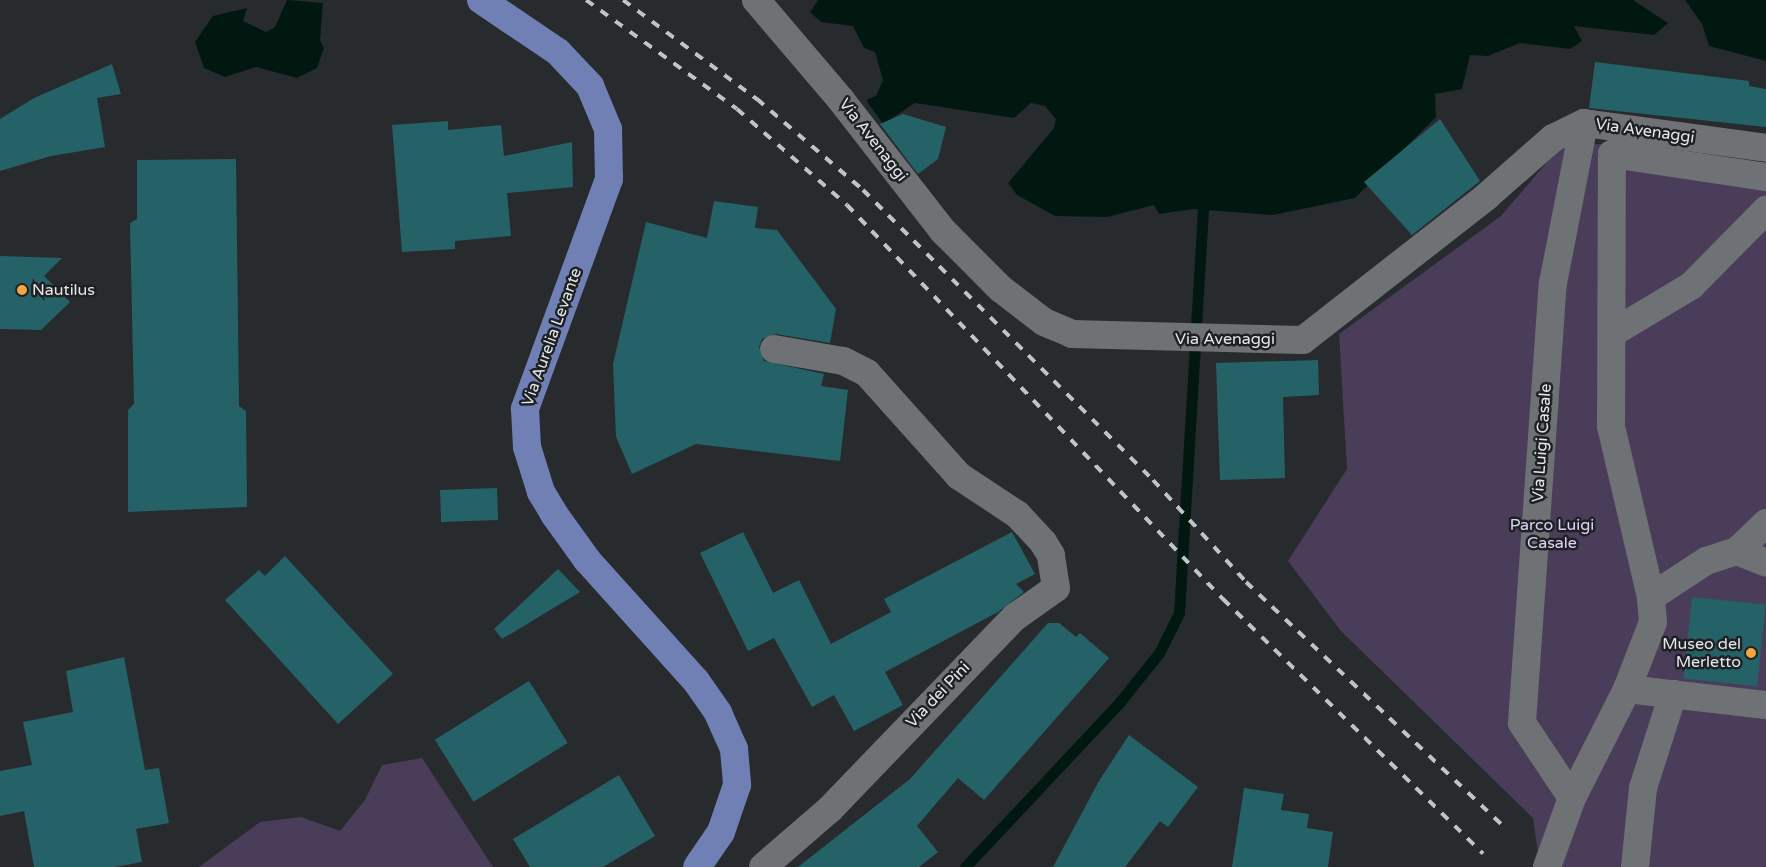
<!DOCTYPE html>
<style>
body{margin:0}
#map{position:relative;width:1766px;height:867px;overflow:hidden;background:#272b2e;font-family:"Varela Round",sans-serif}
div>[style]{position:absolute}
.green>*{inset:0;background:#4a3d5a}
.water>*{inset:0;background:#001810}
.stream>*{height:11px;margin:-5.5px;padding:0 5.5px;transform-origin:5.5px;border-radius:5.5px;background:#001810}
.building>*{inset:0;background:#246267;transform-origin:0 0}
.minor>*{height:28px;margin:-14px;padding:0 14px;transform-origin:14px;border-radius:14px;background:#6e7275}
.major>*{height:28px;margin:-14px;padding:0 14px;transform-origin:14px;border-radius:14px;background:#7080b5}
.rail>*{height:4px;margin-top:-2px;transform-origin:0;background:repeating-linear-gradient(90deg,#c1c4c6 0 9px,transparent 0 18px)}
.dots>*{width:14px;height:14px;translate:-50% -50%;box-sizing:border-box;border:2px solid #1e2124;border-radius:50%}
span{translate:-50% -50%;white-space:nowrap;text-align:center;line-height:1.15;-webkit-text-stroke:5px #1e2124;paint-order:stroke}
.street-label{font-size:16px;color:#e5e7e9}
.poi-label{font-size:16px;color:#e5e7e9}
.left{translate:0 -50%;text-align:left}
.right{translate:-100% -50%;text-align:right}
.park-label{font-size:16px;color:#e1d1f8}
</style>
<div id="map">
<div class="green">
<div style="clip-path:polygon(1614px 143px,1766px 168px,1766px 867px,1540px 867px,1533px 818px,1341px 631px,1288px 561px,1347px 469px,1339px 334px,1501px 216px,1560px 147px)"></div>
<div style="clip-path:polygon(422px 758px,493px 867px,199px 867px,260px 822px,301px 817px,340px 831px,365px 800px,382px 765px)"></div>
</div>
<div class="water">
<div style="clip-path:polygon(287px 0,323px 3px,320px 40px,324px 48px,317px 68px,297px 78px,256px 67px,225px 77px,204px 68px,195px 42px,213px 16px,247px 8px,243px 21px,266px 32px,275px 27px)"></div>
<div style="clip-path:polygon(818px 0,1633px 0,1668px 23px,1654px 35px,1574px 26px,1582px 41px,1570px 49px,1520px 43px,1488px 56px,1470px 55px,1462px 89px,1435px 94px,1436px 117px,1355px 198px,1273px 215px,1193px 209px,1159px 214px,1154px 205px,1107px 217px,1055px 216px,1017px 195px,1008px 183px,1054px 128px,1056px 119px,1045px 106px,1031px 103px,1014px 118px,915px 103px,883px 124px,866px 100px,876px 96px,883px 80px,875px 52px,864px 48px,853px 26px,821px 22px,810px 12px)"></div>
<div style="clip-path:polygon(1685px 0,1766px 0,1766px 61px,1709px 46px,1702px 24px)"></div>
</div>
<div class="stream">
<div style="left:965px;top:867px;width:225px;rotate:-46.8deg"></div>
<div style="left:1119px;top:703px;width:64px;rotate:-51.3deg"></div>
<div style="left:1159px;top:653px;width:45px;rotate:-63.4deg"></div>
<div style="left:1179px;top:613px;width:405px;rotate:-86.6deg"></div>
</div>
<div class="building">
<div style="clip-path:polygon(1595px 62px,1749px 81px,1749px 86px,1766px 89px,1766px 127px,1589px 108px)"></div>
<div style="clip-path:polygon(112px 64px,121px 94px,97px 98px,105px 147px,51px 156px,0 171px,0 119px,34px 98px)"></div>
<div style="clip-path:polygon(903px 114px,946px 127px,938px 159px,918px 174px,880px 124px)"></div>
<div style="clip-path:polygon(1440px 119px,1480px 181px,1412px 235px,1364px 182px)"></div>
<div style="clip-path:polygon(448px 121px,448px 130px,501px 125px,504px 156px,572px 142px,573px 187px,507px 193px,511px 236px,455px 241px,455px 249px,402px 252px,392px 125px)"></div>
<div style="clip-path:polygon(236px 159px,239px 406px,246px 411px,247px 507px,128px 512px,128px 410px,134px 404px,130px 223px,137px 219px,137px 160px)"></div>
<div style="clip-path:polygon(714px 201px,758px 207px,755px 228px,777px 230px,836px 309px,830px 343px,776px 334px,762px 339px,759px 347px,764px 361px,824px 374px,821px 386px,848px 390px,840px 461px,696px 444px,632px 474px,616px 437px,613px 364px,646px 222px,707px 238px)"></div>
<div style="clip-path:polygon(0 256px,62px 258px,44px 276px,70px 302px,41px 330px,0 329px)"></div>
<div style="clip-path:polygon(1318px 360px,1319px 395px,1283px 397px,1285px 478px,1220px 480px,1216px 363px)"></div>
<div style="left:497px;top:488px;width:32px;height:57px;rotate:88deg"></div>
<div style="clip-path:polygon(743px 532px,773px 593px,799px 580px,831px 644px,891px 612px,884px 599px,1012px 532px,1035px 574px,1016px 584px,1024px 592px,998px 612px,885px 672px,903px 705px,854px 731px,834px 695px,812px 707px,774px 638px,748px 651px,700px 553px)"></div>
<div style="clip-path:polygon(285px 556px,393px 674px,338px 724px,225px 600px,259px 570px,265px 576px)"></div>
<div style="clip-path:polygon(558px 569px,580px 592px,502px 639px,494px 629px)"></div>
<div style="left:1692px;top:597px;width:74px;height:82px;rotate:6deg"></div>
<div style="clip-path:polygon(1048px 623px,1059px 623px,1076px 637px,1080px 633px,1109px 658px,984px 800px,958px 778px,917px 826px,938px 852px,919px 867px,798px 867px,910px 779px)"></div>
<div style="clip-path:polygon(124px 657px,145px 770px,159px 768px,169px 823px,136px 829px,142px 862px,115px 867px,34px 867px,24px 811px,0 816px,0 771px,32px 765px,23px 722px,73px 712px,66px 671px)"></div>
<div style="left:529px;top:681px;width:73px;height:111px;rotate:58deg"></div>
<div style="clip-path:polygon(1129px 735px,1198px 787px,1168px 827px,1160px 821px,1125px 867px,1053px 867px,1099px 781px)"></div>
<div style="clip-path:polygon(619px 775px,655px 836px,603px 867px,530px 867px,513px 839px)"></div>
<div style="clip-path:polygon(1244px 788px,1284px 794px,1281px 810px,1309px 814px,1307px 828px,1333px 832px,1328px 867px,1232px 867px)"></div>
</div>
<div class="minor">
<div style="left:756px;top:0;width:131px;rotate:49.6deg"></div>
<div style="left:841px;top:100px;width:166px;rotate:52.1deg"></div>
<div style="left:943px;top:231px;width:82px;rotate:45deg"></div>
<div style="left:1001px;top:289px;width:54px;rotate:37.5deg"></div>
<div style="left:1044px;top:322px;width:30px;rotate:23deg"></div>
<div style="left:1072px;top:334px;width:231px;rotate:1.5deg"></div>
<div style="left:1303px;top:340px;width:234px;rotate:-38deg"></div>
<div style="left:1487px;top:196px;width:88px;rotate:-41.3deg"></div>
<div style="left:1553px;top:138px;width:34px;rotate:-26deg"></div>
<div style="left:1584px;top:123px;width:184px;rotate:7.8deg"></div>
<div style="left:1614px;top:332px;width:90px;rotate:-30.9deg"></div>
<div style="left:1691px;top:286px;width:107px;rotate:-45.4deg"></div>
<div style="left:1766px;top:523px;width:40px;rotate:136deg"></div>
<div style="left:1737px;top:551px;width:31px;rotate:22deg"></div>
<div style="left:1651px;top:597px;width:66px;rotate:-33.2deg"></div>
<div style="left:1706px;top:561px;width:33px;rotate:-18deg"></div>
<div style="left:1627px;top:689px;width:140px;rotate:6.6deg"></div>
<div style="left:1572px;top:798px;width:122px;rotate:-63.2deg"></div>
<div style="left:1627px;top:689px;width:72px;rotate:-68.8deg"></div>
<div style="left:1653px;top:622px;width:25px;rotate:-95deg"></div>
<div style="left:1651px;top:597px;width:176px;rotate:-103.2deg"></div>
<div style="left:1611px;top:426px;width:272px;rotate:-89.8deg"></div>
<div style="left:1612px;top:154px;width:156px;rotate:8.5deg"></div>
<div style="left:763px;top:867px;width:89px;rotate:-40.9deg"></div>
<div style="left:830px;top:809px;width:267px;rotate:-46.1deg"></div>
<div style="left:1015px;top:617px;width:50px;rotate:-35.3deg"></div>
<div style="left:1056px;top:588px;width:33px;rotate:-99deg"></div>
<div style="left:1051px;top:555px;width:15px;rotate:-122deg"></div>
<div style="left:1043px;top:542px;width:37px;rotate:-133deg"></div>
<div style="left:1018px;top:515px;width:71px;rotate:-146.5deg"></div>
<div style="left:959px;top:476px;width:138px;rotate:-131.8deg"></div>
<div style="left:867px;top:373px;width:27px;rotate:-153deg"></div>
<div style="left:843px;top:361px;width:70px;rotate:-170.1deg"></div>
<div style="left:1547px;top:867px;width:73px;rotate:-70.1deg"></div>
<div style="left:1572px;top:798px;width:90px;rotate:-123.7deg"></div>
<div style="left:1522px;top:723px;width:441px;rotate:-86deg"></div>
<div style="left:1553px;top:283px;width:163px;rotate:-79deg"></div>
<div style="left:1635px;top:867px;width:79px;rotate:-84.2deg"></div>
<div style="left:1643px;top:788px;width:99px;rotate:-72.3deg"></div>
</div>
<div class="major">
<div style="left:481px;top:0;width:93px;rotate:34deg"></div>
<div style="left:558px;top:52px;width:47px;rotate:46.7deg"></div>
<div style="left:590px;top:86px;width:47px;rotate:67.3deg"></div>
<div style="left:608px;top:129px;width:50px;rotate:88.9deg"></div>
<div style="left:609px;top:179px;width:245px;rotate:110.1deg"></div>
<div style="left:525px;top:409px;width:38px;rotate:87deg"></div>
<div style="left:527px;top:447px;width:47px;rotate:72.7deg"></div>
<div style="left:541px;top:492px;width:26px;rotate:59deg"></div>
<div style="left:554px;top:514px;width:57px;rotate:54.3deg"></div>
<div style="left:587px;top:560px;width:163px;rotate:48deg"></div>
<div style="left:696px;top:681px;width:39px;rotate:55deg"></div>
<div style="left:718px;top:713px;width:39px;rotate:66deg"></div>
<div style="left:734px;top:749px;width:36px;rotate:85deg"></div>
<div style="left:737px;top:785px;width:50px;rotate:108.8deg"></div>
<div style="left:721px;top:832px;width:42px;rotate:124.4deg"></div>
</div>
<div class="rail">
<div style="left:586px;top:0;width:186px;rotate:35.8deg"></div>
<div style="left:737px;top:109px;width:146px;rotate:41.1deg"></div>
<div style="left:847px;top:205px;width:545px;rotate:46.34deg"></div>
<div style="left:1223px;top:599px;width:364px;rotate:44.4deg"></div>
<div style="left:623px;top:0;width:167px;rotate:36.5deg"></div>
<div style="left:757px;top:99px;width:140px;rotate:40.6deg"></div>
<div style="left:863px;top:190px;width:410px;rotate:45deg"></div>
<div style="left:1153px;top:480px;width:138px;rotate:47.6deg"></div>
<div style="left:1246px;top:582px;width:356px;rotate:43.5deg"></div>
</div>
<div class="dots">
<div style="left:22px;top:290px;background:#f2a541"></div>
<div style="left:1751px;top:653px;background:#f2a541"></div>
</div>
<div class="street-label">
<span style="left:1645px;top:131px;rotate:8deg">Via Avenaggi</span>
<span style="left:873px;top:140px;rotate:52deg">Via Avenaggi</span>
<span style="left:552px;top:337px;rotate:-70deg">Via Aurelia Levante</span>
<span style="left:1225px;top:339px">Via Avenaggi</span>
<span style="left:1542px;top:443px;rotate:-86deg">Via Luigi Casale</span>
<span style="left:938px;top:695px;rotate:-46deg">Via dei Pini</span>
</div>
<div class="poi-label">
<span class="left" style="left:32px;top:290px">Nautilus</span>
<span class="right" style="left:1741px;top:653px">Museo del<br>Merletto</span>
</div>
<div class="park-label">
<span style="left:1552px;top:534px">Parco Luigi<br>Casale</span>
</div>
</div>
